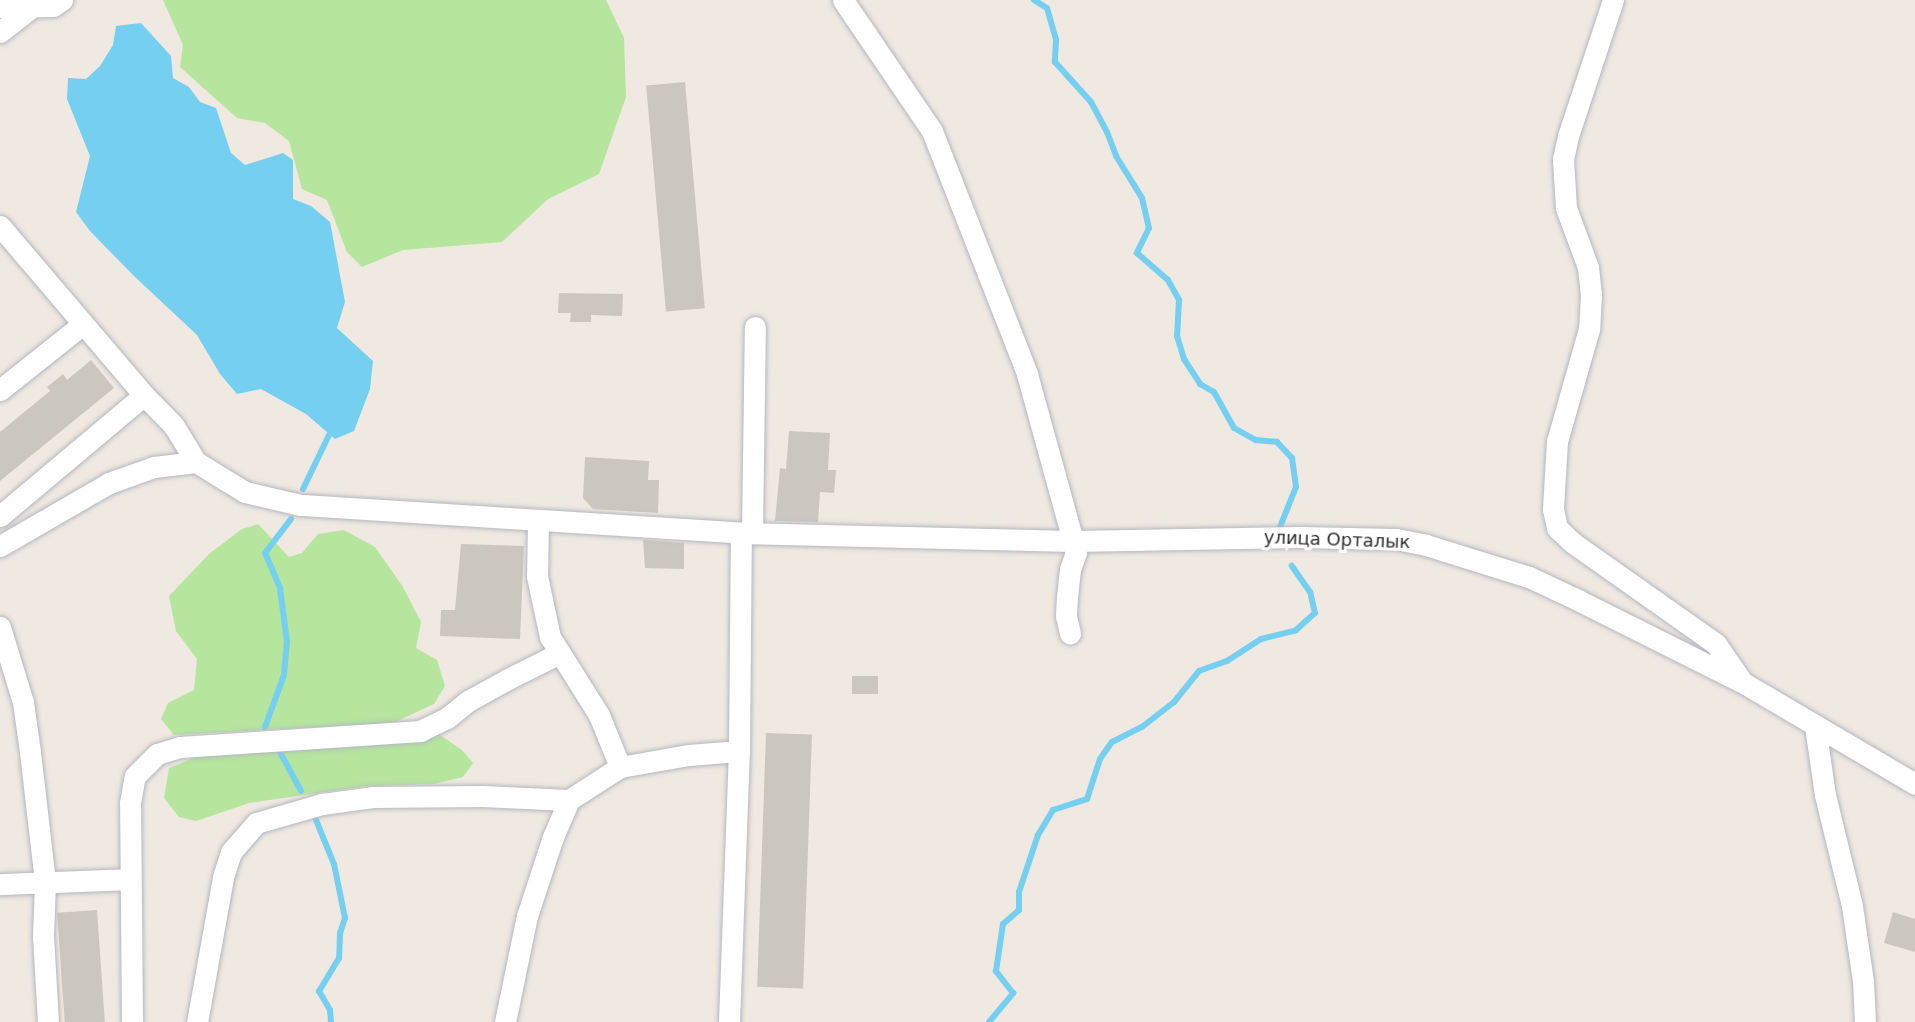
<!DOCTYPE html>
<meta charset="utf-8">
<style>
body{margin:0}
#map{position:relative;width:1915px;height:1022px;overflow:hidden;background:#efe9e1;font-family:"DejaVu Sans",sans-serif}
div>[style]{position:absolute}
.green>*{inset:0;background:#b6e59e}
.water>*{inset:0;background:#75cff0}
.stream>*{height:6px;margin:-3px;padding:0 3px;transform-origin:3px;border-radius:3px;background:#75cff0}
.building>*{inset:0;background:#cbc7bf;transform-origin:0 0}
.roads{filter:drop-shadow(0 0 2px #b4b7c1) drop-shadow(0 0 2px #b4b7c1)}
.minor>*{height:21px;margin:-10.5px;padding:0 10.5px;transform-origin:10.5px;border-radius:10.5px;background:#fff}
span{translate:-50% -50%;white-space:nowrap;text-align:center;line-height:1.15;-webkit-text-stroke:6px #fff;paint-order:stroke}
.street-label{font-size:18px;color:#2e2e2e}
</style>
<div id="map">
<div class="green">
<div style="clip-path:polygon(163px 0,606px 0,624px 38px,626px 97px,599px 174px,548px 199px,502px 242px,403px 250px,362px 267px,347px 252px,327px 200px,302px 189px,289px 141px,265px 123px,237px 118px,180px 67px,183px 45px)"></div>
<div style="clip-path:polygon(258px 524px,289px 557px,302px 553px,318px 534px,344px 530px,375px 547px,403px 587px,421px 622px,416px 648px,437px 660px,445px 686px,434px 704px,393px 723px,174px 735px,161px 719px,168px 703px,194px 690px,197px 659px,176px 631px,169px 596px,209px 554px,242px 529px)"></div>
<div style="clip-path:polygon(437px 733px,462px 750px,473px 763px,463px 777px,434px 784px,366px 786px,249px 803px,196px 821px,179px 817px,164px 798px,169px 768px,209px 752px)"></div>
</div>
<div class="water">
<div style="clip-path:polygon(141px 23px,171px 56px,173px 78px,189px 87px,200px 102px,216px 108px,231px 153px,245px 165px,283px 153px,293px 160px,293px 199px,311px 206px,330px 222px,345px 302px,337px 328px,373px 361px,370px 389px,354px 431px,335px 439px,306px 414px,261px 389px,237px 394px,220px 374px,197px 335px,133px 275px,90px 231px,76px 212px,90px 156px,67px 99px,68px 78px,86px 79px,100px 66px,113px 45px,116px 26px)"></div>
</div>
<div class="stream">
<div style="left:1034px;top:0;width:15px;rotate:32deg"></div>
<div style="left:1047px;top:8px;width:33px;rotate:74deg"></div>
<div style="left:1056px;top:40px;width:22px;rotate:93deg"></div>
<div style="left:1055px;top:62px;width:54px;rotate:48deg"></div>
<div style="left:1091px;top:102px;width:34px;rotate:62deg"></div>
<div style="left:1107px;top:132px;width:26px;rotate:69deg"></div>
<div style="left:1116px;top:156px;width:49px;rotate:58.2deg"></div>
<div style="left:1142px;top:198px;width:31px;rotate:77deg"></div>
<div style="left:1149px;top:228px;width:28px;rotate:116deg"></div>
<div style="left:1137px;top:253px;width:41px;rotate:41.1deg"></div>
<div style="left:1168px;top:280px;width:23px;rotate:61deg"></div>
<div style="left:1179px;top:300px;width:36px;rotate:93deg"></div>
<div style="left:1177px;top:336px;width:24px;rotate:73deg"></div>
<div style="left:1184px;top:359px;width:30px;rotate:57deg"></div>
<div style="left:1200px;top:384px;width:16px;rotate:30deg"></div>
<div style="left:1214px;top:392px;width:41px;rotate:60.9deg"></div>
<div style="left:1234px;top:428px;width:25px;rotate:29deg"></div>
<div style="left:1256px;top:440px;width:21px;rotate:5deg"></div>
<div style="left:1277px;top:442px;width:22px;rotate:47deg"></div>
<div style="left:1292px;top:458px;width:29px;rotate:82deg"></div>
<div style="left:1296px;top:487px;width:43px;rotate:111.8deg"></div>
<div style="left:303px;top:489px;width:60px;rotate:-64.3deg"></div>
<div style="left:265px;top:727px;width:55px;rotate:-69.9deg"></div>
<div style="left:284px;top:675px;width:33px;rotate:-85deg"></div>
<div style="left:287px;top:642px;width:54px;rotate:-97.4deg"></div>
<div style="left:280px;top:588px;width:38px;rotate:-113deg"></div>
<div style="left:265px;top:553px;width:43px;rotate:-52.6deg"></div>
<div style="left:280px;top:752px;width:44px;rotate:61.7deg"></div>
<div style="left:316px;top:820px;width:48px;rotate:67.8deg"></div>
<div style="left:334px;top:864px;width:55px;rotate:78.5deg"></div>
<div style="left:345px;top:918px;width:16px;rotate:108deg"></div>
<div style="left:340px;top:933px;width:25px;rotate:92deg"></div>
<div style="left:339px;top:958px;width:39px;rotate:121deg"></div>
<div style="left:319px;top:991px;width:22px;rotate:60deg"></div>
<div style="left:330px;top:1010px;width:12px;rotate:85deg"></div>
<div style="left:989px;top:1022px;width:38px;rotate:-50deg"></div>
<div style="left:1013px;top:993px;width:28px;rotate:-128deg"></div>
<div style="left:996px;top:971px;width:48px;rotate:-81.5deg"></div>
<div style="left:1003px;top:924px;width:21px;rotate:-41deg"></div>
<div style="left:1019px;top:910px;width:18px;rotate:-90deg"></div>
<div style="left:1019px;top:892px;width:60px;rotate:-71.6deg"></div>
<div style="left:1038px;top:835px;width:29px;rotate:-59deg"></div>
<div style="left:1053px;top:810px;width:36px;rotate:-18deg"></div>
<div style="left:1087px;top:799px;width:42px;rotate:-72deg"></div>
<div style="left:1100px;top:759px;width:21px;rotate:-55deg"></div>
<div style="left:1112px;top:742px;width:34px;rotate:-27deg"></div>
<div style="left:1142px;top:727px;width:41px;rotate:-38deg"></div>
<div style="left:1174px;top:702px;width:40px;rotate:-51deg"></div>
<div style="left:1199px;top:671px;width:30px;rotate:-20deg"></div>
<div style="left:1227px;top:661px;width:40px;rotate:-32.9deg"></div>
<div style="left:1261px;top:639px;width:36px;rotate:-14deg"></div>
<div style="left:1296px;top:630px;width:25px;rotate:-42deg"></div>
<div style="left:1315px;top:613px;width:22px;rotate:-103deg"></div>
<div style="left:1310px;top:592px;width:32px;rotate:-125deg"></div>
</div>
<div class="building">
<div style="left:685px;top:82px;width:227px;height:39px;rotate:85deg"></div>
<div style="clip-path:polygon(559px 293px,623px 294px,622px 316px,591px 315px,591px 322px,570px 322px,571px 313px,558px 313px)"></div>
<div style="clip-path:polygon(91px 360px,114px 388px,0 481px,0 432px,50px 391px,47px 387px,63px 374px,67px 380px)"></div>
<div style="clip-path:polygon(789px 431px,830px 433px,828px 470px,836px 470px,834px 493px,820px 492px,818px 522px,775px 521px,780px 468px,786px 469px)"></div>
<div style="clip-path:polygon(585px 457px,649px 461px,648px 480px,659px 480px,658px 513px,593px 509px,583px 498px)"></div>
<div style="clip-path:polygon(643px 540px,684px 543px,684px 569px,645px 568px)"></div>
<div style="clip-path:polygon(461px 544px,524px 546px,520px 639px,440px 636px,441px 610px,455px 610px)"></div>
<div style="left:852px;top:676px;width:26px;height:18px"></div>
<div style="left:766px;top:733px;width:46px;height:254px;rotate:2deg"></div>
<div style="left:97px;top:910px;width:112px;height:40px;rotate:86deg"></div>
<div style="clip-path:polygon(1893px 912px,1915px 919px,1915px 952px,1884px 943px)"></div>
</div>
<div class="roads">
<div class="minor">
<div style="left:843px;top:0;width:158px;rotate:55.8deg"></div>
<div style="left:932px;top:131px;width:261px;rotate:68.6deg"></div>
<div style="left:1027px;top:374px;width:185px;rotate:74.6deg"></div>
<div style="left:1076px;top:552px;width:18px;rotate:109deg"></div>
<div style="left:1070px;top:569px;width:27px;rotate:96deg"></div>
<div style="left:1067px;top:596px;width:20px;rotate:93deg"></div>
<div style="left:1066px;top:616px;width:18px;rotate:77deg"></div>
<div style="left:1613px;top:0;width:143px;rotate:108.3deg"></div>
<div style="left:1568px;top:136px;width:24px;rotate:102deg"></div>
<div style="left:1563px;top:159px;width:49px;rotate:86.5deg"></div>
<div style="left:1566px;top:208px;width:63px;rotate:69.6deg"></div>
<div style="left:1588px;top:267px;width:27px;rotate:84deg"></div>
<div style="left:1591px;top:294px;width:35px;rotate:93deg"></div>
<div style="left:1589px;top:329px;width:116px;rotate:105.9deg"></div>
<div style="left:1557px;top:441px;width:68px;rotate:93.4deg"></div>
<div style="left:1553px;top:509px;width:19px;rotate:78deg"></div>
<div style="left:1557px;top:528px;width:22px;rotate:43deg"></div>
<div style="left:1573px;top:543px;width:175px;rotate:35.2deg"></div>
<div style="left:1716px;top:644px;width:44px;rotate:55.2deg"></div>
<div style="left:0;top:7px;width:53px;rotate:-1.1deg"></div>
<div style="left:53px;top:6px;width:11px;rotate:-34deg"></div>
<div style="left:0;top:32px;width:41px;rotate:-38deg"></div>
<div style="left:0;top:226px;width:222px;rotate:49.6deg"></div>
<div style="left:144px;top:395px;width:43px;rotate:45.9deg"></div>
<div style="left:174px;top:426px;width:42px;rotate:58.6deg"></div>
<div style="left:196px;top:462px;width:57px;rotate:31.5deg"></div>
<div style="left:245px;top:492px;width:57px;rotate:13.1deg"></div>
<div style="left:301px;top:505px;width:441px;rotate:3.6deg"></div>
<div style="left:741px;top:533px;width:331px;rotate:1.4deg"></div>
<div style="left:1072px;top:541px;width:228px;rotate:-1deg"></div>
<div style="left:1300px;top:537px;width:96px;rotate:1.2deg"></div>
<div style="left:1396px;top:539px;width:31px;rotate:11deg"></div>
<div style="left:1426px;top:545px;width:108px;rotate:17.3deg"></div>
<div style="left:1529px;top:577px;width:56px;rotate:25.2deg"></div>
<div style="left:1580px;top:601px;width:181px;rotate:26.6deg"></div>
<div style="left:1742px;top:682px;width:201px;rotate:30.5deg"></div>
<div style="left:0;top:390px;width:106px;rotate:-38.5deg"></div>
<div style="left:0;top:516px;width:188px;rotate:-40deg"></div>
<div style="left:538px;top:521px;width:55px;rotate:91deg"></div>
<div style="left:537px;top:576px;width:62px;rotate:78deg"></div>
<div style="left:550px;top:637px;width:92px;rotate:57.9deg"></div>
<div style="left:599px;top:715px;width:56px;rotate:68deg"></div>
<div style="left:752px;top:533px;width:206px;rotate:-89.2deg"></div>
<div style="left:0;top:546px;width:126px;rotate:-30deg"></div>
<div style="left:109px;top:483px;width:48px;rotate:-19.6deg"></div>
<div style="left:154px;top:467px;width:42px;rotate:-6.8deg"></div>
<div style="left:0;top:627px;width:78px;rotate:73deg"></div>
<div style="left:23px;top:702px;width:50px;rotate:82deg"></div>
<div style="left:30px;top:752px;width:131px;rotate:83.4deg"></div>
<div style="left:45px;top:882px;width:54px;rotate:92.1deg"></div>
<div style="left:43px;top:936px;width:86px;rotate:86.7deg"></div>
<div style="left:1815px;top:726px;width:70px;rotate:81.8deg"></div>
<div style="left:1825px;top:795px;width:114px;rotate:76.3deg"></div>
<div style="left:1852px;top:906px;width:76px;rotate:81.7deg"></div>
<div style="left:1863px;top:981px;width:41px;rotate:87.2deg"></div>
<div style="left:0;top:884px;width:129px;rotate:-2.2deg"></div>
<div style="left:132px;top:1022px;width:219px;rotate:-90.5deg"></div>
<div style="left:130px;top:803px;width:27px;rotate:-80deg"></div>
<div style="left:135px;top:776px;width:31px;rotate:-45deg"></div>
<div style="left:157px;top:754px;width:24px;rotate:-17deg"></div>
<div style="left:180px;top:747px;width:241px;rotate:-3.8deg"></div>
<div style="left:420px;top:731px;width:30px;rotate:-26deg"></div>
<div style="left:447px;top:718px;width:27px;rotate:-39deg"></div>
<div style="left:468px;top:701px;width:46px;rotate:-28.8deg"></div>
<div style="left:508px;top:679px;width:58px;rotate:-26.6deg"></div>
<div style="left:197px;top:1022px;width:147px;rotate:-79.8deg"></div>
<div style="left:223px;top:877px;width:26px;rotate:-72deg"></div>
<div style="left:231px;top:852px;width:38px;rotate:-49deg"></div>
<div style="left:256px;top:823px;width:69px;rotate:-16.1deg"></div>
<div style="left:322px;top:804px;width:51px;rotate:-7.8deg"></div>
<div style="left:373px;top:797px;width:109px;rotate:-0.5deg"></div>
<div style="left:482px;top:796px;width:87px;rotate:2.6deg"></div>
<div style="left:569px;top:800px;width:61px;rotate:-32.9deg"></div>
<div style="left:620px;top:767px;width:70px;rotate:-9.9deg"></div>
<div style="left:689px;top:755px;width:50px;rotate:-4.6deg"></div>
<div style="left:505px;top:1022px;width:108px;rotate:-78.3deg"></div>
<div style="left:527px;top:916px;width:83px;rotate:-71.8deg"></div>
<div style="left:553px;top:837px;width:40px;rotate:-66.6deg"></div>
<div style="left:729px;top:1022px;width:271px;rotate:-87.9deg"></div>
<div style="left:739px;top:751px;width:218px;rotate:-89.5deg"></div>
</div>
</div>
<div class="street-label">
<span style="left:1337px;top:540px;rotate:2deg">улица Орталык</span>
</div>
</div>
